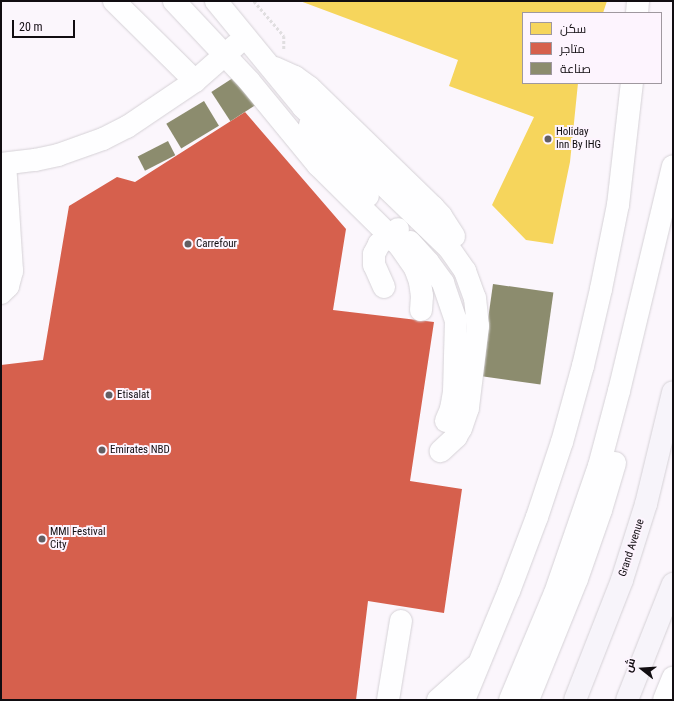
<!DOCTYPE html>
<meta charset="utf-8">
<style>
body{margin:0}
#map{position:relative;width:674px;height:701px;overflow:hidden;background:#fbf6fc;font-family:"Roboto Condensed",Cairo,sans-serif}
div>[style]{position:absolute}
.homes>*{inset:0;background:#f6d55c}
.shops>*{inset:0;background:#d6604d}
.industry>*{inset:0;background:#8c8c6e;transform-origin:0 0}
.path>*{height:2.5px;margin-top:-1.25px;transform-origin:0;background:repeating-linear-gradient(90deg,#e0dee0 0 3px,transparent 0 5px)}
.roads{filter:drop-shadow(0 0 1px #d5d1d6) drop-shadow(0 0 1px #d5d1d6)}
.minor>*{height:22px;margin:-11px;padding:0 11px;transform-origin:11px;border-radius:11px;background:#fefeff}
.major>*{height:22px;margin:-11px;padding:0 11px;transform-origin:11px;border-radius:11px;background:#f7f4fa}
.dots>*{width:11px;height:11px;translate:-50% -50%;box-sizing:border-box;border:2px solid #fdf4fe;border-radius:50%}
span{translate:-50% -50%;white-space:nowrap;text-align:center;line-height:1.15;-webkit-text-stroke:4px #fdf4fe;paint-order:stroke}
.poi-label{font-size:11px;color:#110d11}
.left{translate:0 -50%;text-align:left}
.street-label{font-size:11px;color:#110d11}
.frame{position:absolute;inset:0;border:2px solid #110d11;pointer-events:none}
.legend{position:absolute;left:522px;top:12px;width:140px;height:72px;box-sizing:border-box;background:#fdf4fe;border:1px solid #9f989f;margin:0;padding:5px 7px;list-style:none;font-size:12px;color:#110d11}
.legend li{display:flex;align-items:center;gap:8px;height:20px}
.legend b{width:20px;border:1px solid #9f989f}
.north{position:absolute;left:622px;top:649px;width:40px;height:40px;-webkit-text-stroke:3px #fdf4fe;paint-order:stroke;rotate:287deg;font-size:11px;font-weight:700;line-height:16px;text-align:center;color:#110d11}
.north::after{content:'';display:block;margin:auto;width:14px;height:18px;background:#110d11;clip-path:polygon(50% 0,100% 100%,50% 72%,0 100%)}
.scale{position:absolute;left:12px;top:20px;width:63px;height:18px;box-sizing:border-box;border:2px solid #110d11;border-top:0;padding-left:5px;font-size:12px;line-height:14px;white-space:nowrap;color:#110d11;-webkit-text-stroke:3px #fdf4fe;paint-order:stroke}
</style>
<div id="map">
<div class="homes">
<div style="clip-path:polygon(300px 1px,607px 1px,603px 13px,523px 13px,523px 83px,578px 83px,570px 162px,553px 244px,526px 240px,492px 205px,534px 117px,449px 86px,458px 60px)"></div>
</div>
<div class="shops">
<div style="clip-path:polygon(245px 112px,346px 229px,333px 310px,434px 322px,410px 481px,462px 489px,444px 613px,368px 601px,356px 700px,1px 700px,1px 365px,43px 360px,69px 206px,117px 177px,135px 182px)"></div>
</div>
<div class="industry">
<div style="left:239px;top:74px;width:35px;height:33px;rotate:57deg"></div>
<div style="left:204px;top:101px;width:29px;height:44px;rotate:59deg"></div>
<div style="left:168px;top:141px;width:16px;height:34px;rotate:63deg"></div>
<div style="left:493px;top:284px;width:61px;height:93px;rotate:8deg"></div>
</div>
<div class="path">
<div style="left:254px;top:1px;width:46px;rotate:49.4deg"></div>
<div style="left:284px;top:36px;width:13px;rotate:90deg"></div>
</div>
<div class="roads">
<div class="minor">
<div style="left:114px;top:1px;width:114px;rotate:44.6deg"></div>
<div style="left:174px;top:1px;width:110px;rotate:46.8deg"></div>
<div style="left:249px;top:81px;width:109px;rotate:50.6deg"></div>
<div style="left:318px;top:165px;width:114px;rotate:44.6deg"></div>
<div style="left:399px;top:245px;width:28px;rotate:55deg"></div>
<div style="left:415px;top:268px;width:15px;rotate:70deg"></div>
<div style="left:420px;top:282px;width:14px;rotate:82deg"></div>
<div style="left:422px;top:296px;width:14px;rotate:94deg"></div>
<div style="left:216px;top:1px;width:137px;rotate:50.6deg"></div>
<div style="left:303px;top:107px;width:203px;rotate:44deg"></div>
<div style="left:449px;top:248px;width:28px;rotate:55deg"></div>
<div style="left:465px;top:271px;width:29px;rotate:70deg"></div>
<div style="left:475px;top:298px;width:28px;rotate:84deg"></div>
<div style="left:478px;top:326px;width:83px;rotate:97deg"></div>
<div style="left:468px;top:408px;width:21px;rotate:109deg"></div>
<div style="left:461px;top:428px;width:10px;rotate:119deg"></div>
<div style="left:456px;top:437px;width:21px;rotate:137deg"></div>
<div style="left:637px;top:13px;width:12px;rotate:-85deg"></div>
<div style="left:275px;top:68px;width:22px;rotate:24deg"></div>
<div style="left:295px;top:77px;width:17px;rotate:36deg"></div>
<div style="left:309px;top:87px;width:173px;rotate:44.1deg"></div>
<div style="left:433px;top:207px;width:12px;rotate:48deg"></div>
<div style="left:441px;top:216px;width:24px;rotate:57deg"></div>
<div style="left:310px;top:125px;width:30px;rotate:57deg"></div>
<div style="left:326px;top:150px;width:62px;rotate:47.6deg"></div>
<div style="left:1px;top:164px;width:34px;rotate:-7deg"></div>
<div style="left:35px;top:160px;width:24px;rotate:-12deg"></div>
<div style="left:58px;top:155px;width:48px;rotate:-19.6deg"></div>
<div style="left:103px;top:139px;width:27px;rotate:-27deg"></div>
<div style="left:127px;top:127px;width:82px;rotate:-34.1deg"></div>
<div style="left:195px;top:81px;width:55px;rotate:-41.3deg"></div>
<div style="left:410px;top:242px;width:27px;rotate:48deg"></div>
<div style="left:428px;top:262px;width:26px;rotate:54deg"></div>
<div style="left:443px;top:283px;width:39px;rotate:71deg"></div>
<div style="left:456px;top:320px;width:72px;rotate:91.6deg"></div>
<div style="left:454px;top:392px;width:17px;rotate:100deg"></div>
<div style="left:451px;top:409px;width:13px;rotate:113deg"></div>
<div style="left:384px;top:287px;width:24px;rotate:-114deg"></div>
<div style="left:374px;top:265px;width:11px;rotate:-90deg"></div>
<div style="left:374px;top:254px;width:11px;rotate:-63deg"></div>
<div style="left:379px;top:244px;width:24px;rotate:-38deg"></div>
<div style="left:1px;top:293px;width:10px;rotate:-45deg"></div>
<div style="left:8px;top:286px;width:16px;rotate:-75deg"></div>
<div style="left:12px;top:271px;width:107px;rotate:-93.7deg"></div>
<div style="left:388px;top:700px;width:80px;rotate:-80.7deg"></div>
<div style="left:438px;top:700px;width:50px;rotate:-41.7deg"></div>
<div style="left:464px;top:700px;width:118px;rotate:-67.6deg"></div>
<div style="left:509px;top:591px;width:79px;rotate:-69.3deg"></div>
<div style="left:537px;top:517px;width:79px;rotate:-71.6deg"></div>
<div style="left:562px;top:442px;width:79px;rotate:-74.6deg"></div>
<div style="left:583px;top:366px;width:79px;rotate:-76.8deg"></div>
<div style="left:601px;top:289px;width:86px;rotate:-78.6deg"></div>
<div style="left:618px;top:205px;width:123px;rotate:-83.5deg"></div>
<div style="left:510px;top:700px;width:116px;rotate:-67.2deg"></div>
<div style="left:555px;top:593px;width:134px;rotate:-70.9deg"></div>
<div style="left:599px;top:466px;width:78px;rotate:-75.1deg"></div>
<div style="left:619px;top:391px;width:231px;rotate:-76.5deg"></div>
<div style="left:528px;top:700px;width:131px;rotate:-68deg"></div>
<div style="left:577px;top:579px;width:73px;rotate:-70.8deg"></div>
<div style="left:601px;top:510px;width:49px;rotate:-73.4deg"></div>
<div style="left:664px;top:700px;width:24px;rotate:-68deg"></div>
</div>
<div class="major">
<div style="left:575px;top:700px;width:129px;rotate:-68.6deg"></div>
<div style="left:622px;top:580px;width:80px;rotate:-72.5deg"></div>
<div style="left:646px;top:504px;width:115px;rotate:-76.4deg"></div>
<div style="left:627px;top:700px;width:125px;rotate:-68.4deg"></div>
</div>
</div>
<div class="dots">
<div style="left:548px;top:139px;background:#635f63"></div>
<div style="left:188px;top:244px;background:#635f63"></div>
<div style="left:109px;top:395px;background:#635f63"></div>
<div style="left:102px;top:450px;background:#635f63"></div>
<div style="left:42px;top:539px;background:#635f63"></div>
</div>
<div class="poi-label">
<span class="left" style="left:556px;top:139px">Holiday<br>Inn By IHG</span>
<span class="left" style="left:196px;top:244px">Carrefour</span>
<span class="left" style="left:117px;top:395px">Etisalat</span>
<span class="left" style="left:110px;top:450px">Emirates NBD</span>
<span class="left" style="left:50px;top:539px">MMI Festival<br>City</span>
</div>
<div class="street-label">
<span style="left:632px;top:548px;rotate:-72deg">Grand Avenue</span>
</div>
<div class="frame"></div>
<ul class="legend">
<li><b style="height:11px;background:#f6d55c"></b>سكن</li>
<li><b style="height:11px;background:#d6604d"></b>متاجر</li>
<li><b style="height:11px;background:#8c8c6e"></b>صناعة</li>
</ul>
<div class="north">ش</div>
<div class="scale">20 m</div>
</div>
